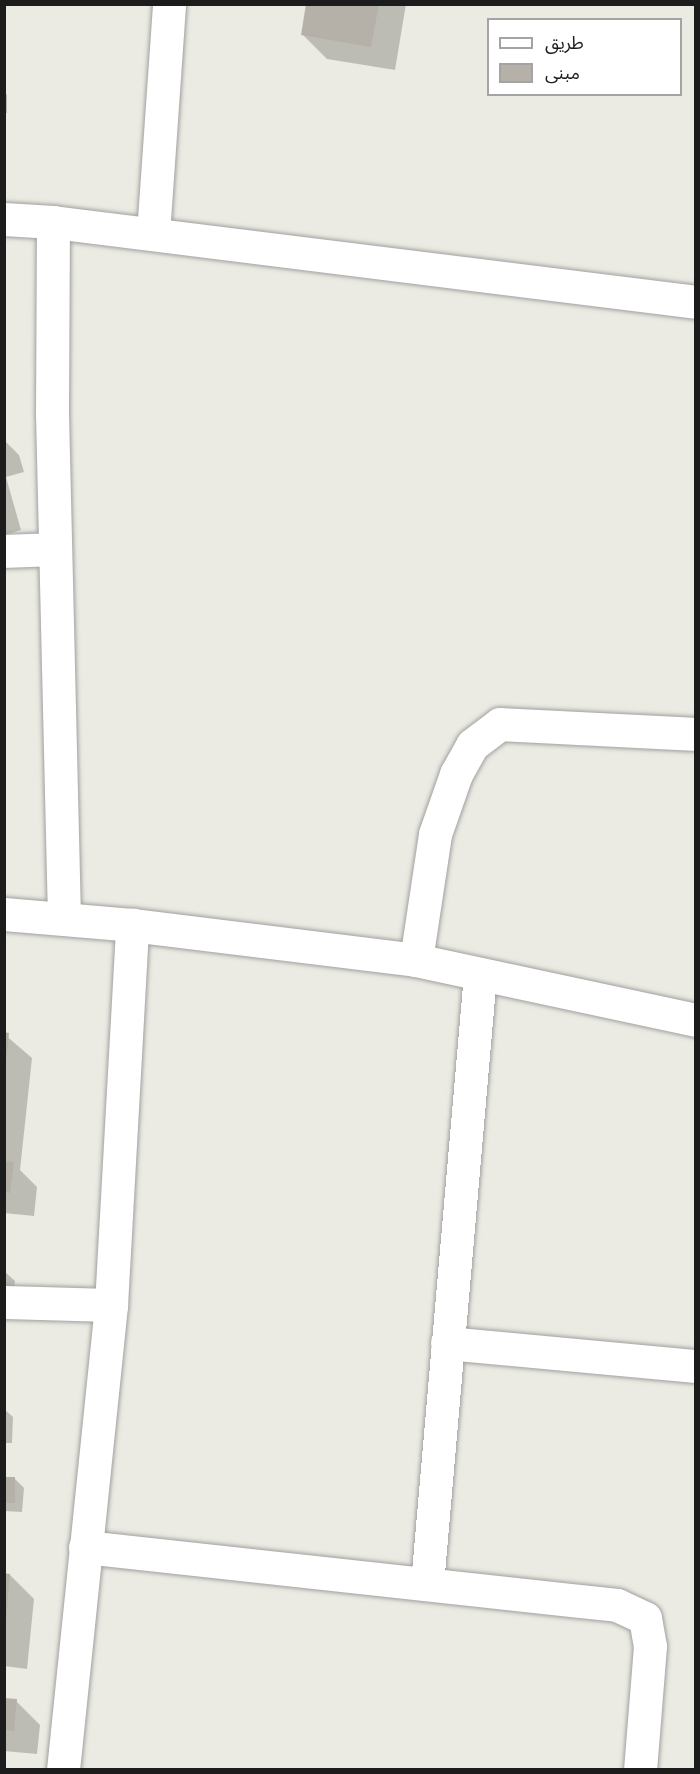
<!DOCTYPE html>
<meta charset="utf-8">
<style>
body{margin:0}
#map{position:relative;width:700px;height:1774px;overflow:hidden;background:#ecebe3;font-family:"Sofia Sans Condensed","Noto Sans Arabic",sans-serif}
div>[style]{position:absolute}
.shadow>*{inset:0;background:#0003}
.building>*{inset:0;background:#b5b1a9;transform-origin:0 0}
.roads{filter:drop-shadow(0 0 2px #a0a0a0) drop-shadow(0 0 2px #a0a0a0)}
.minor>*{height:33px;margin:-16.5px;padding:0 16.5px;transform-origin:16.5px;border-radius:16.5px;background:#fff}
span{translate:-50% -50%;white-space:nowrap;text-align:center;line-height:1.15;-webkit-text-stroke:5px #fff;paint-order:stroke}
.frame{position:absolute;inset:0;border:6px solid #1c1c1c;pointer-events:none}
.legend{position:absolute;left:487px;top:18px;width:195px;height:78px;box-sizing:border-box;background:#fff;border:2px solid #a4a4a4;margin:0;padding:8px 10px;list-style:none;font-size:18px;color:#1c1c1c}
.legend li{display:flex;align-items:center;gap:12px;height:30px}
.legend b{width:30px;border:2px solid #a4a4a4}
</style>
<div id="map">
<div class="shadow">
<div style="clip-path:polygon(308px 4px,406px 4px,395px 70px,327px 59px,303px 35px)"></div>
<div style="clip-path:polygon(4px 92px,7px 95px,7px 113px,4px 113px)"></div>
<div style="clip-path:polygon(4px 440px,19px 455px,24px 472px,6px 477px,21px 530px,4px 535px)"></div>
<div style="clip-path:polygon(4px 1034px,32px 1058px,20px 1170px,37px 1187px,34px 1216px,4px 1213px)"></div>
<div style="clip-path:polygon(4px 1271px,15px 1281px,10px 1318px,4px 1317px)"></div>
<div style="clip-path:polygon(4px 1409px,13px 1417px,12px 1443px,4px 1443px)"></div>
<div style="clip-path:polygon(4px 1478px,15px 1479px,24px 1488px,22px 1512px,4px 1511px)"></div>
<div style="clip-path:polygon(4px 1575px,10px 1575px,34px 1599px,27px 1669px,4px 1666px)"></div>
<div style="clip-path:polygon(4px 1700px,16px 1701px,40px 1725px,37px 1754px,4px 1751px)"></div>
</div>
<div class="building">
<div style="clip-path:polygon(306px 4px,379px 4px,371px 47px,301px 35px)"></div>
<div style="clip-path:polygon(4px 1032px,9px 1033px,6px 1062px,4px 1062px)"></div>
<div style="clip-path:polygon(4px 1161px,14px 1162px,10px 1193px,4px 1192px)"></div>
<div style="left:4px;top:1477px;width:11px;height:26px"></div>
<div style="clip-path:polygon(4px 1573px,10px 1574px,6px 1620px,4px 1620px)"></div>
<div style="clip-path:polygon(4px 1698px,17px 1699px,14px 1731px,4px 1730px)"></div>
</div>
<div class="roads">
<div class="minor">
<div style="left:4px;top:219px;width:49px;rotate:3.5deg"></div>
<div style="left:53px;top:222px;width:648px;rotate:7.09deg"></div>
<div style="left:53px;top:222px;width:191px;rotate:90.3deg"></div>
<div style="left:52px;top:413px;width:506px;rotate:88.64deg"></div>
<div style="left:153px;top:234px;width:231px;rotate:-86deg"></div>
<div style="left:4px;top:551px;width:51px;rotate:-2.2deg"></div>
<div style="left:4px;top:914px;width:128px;rotate:4.9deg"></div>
<div style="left:132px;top:925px;width:286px;rotate:7deg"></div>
<div style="left:416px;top:960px;width:286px;rotate:12.1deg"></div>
<div style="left:416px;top:960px;width:127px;rotate:-81.4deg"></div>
<div style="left:435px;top:834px;width:64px;rotate:-70.7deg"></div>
<div style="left:456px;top:774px;width:33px;rotate:-61deg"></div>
<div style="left:472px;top:745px;width:35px;rotate:-37deg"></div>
<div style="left:500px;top:724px;width:196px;rotate:2.9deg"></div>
<div style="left:4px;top:1302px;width:107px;rotate:1.6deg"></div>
<div style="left:447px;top:1343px;width:250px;rotate:5.3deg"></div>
<div style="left:85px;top:1547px;width:535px;rotate:6.22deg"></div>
<div style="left:617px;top:1605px;width:31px;rotate:25deg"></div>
<div style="left:645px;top:1618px;width:28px;rotate:80deg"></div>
<div style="left:650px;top:1646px;width:124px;rotate:94.6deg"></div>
<div style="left:427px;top:1584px;width:612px;rotate:-85.03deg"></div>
<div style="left:63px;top:1770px;width:467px;rotate:-84.1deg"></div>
<div style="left:111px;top:1305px;width:381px;rotate:-86.8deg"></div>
</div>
</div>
<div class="frame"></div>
<ul class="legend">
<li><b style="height:8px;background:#fff"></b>طريق</li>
<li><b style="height:16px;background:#b5b1a9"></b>مبنى</li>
</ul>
</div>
